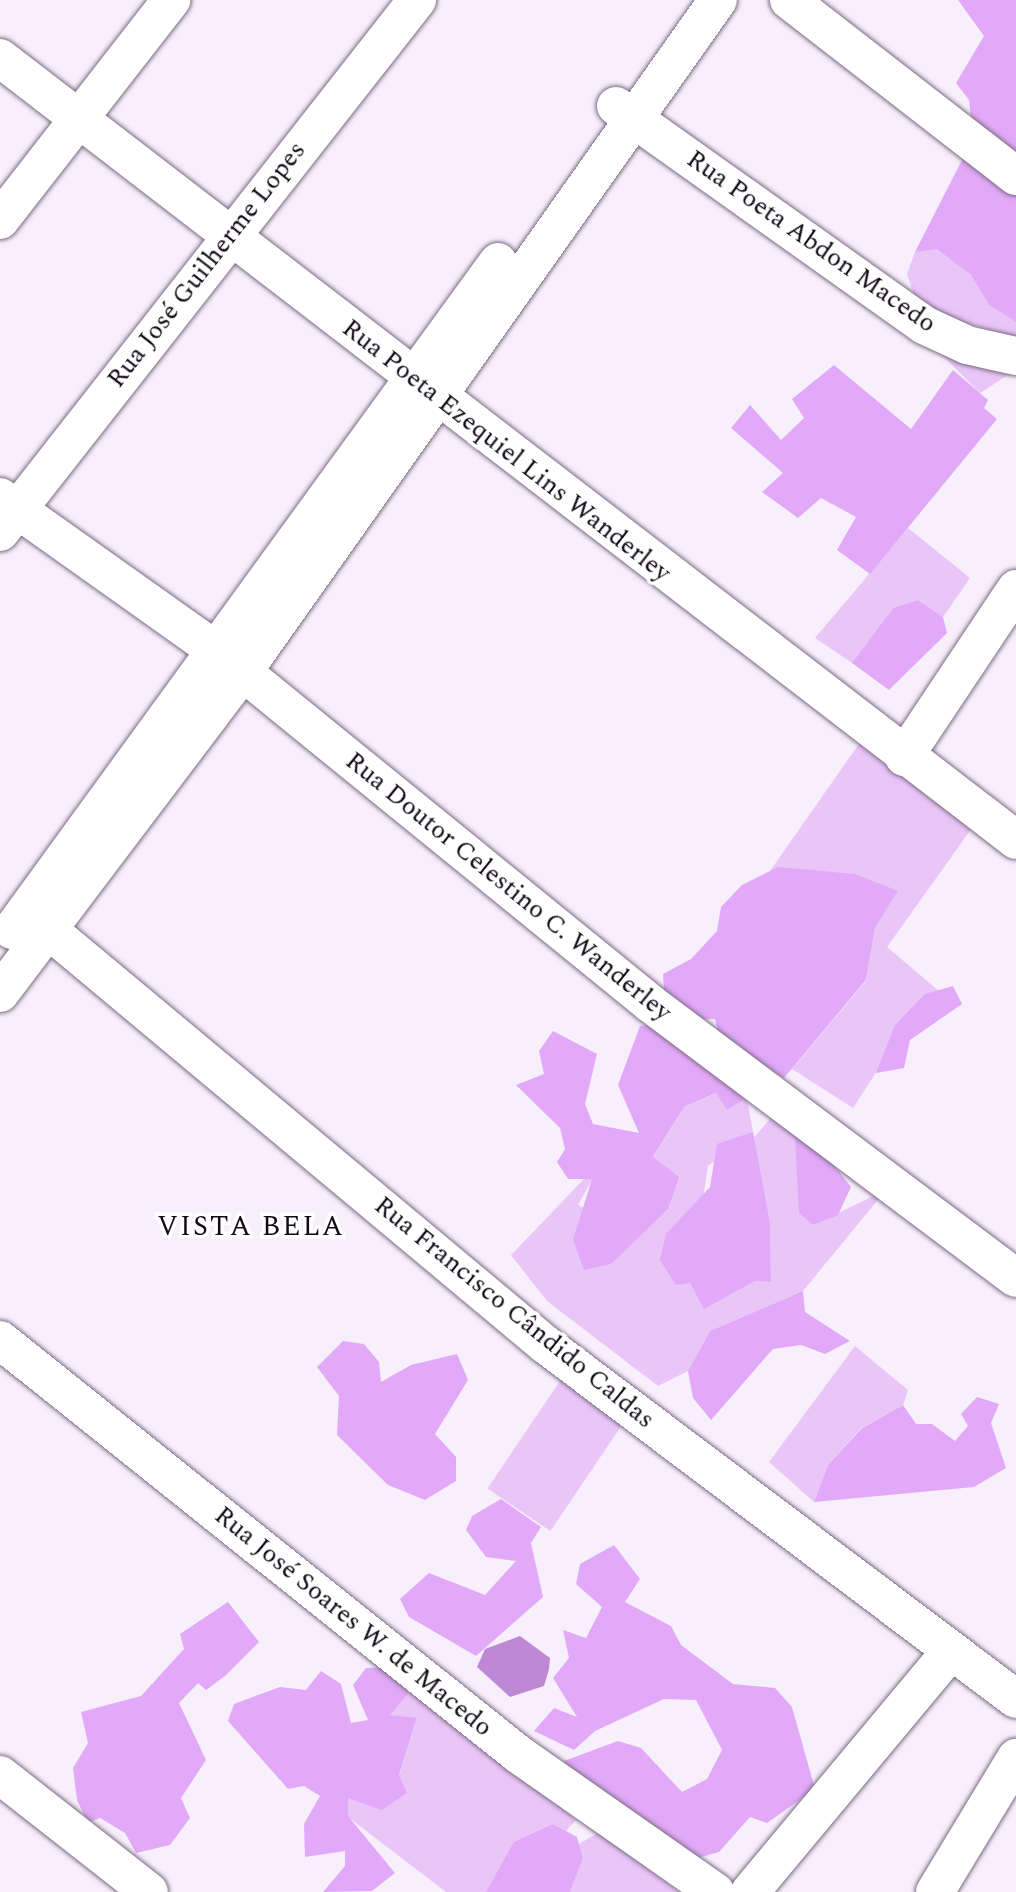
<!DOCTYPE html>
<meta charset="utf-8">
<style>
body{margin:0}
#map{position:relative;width:1016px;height:1892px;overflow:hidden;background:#f7effb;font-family:Spectral,serif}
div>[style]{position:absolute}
.green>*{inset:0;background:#eac5f8;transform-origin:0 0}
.forest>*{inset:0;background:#e1a9f7}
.water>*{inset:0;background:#bf88d4}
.roads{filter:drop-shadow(0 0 2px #7d6a85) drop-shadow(0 0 2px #7d6a85)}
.minor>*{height:38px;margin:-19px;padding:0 19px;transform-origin:19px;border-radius:19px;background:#fff}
span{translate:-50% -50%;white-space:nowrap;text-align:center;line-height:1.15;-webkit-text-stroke:7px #fff;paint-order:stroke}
.street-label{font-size:26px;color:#120b15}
.neighbourhood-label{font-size:28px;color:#120b15;letter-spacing:2px}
</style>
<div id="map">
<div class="green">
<div style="clip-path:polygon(937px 248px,971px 275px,989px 305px,1016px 322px,1016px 339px,918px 307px,907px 274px,915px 252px)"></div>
<div style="clip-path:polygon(937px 350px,1011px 373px,980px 393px)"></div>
<div style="clip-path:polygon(908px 528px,970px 578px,943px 617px,918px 600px,893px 608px,852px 663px,815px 638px)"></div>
<div style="clip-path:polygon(861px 741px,972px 828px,887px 947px,938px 990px,895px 1025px,890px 1051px,853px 1108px,792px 1069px,866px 981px,875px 928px,898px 891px,770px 871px)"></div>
<div style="clip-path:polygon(744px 1082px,753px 1132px,708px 1166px,690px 1282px,704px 1308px,755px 1281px,771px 1282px,770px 1223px,751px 1141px,771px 1118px,795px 1138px,813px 1225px,886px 1190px,803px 1291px,710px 1331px,688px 1371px,658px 1386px,547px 1301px,511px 1255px,585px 1178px,593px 1178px,578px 1205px,640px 1234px,668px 1209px,653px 1158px,684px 1107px,717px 1093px,727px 1110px)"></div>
<div style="clip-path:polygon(855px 1346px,908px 1390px,903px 1405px,861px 1428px,828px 1465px,814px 1502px,769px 1462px)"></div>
<div style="left:564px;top:1375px;width:76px;height:137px;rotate:34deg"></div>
<div style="clip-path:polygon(402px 1677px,576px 1820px,566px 1831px,553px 1824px,486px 1892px,446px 1892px,348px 1817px,348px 1798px,399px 1776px,417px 1719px,389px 1715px)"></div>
<div style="clip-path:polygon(601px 1831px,678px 1892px,570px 1892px,583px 1858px,579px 1844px)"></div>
</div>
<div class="forest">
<div style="clip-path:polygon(958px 0,1016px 0,1016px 160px,973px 138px,969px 100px,956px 83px,984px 36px)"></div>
<div style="clip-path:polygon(958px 145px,1016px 190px,1016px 322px,989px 305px,971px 275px,937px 249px,915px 252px,962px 160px)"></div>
<div style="clip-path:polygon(834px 365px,911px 429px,953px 370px,988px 400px,984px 408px,997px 419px,870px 574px,837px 550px,856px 517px,821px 498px,798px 518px,762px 492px,783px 473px,731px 428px,750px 405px,781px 440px,804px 418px,792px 399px)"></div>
<div style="clip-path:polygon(918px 600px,943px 617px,947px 633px,889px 690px,852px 663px,893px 608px)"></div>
<div style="clip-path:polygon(778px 867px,855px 874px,898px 891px,875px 928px,866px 980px,784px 1078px,721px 1046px,715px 1019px,688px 1020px,664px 990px,663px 974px,691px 959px,717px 931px,721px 907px,742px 885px)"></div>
<div style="clip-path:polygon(953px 986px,962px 1004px,910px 1040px,904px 1068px,876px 1073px,895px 1025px,925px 994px)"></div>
<div style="clip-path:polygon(656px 1024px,744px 1082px,744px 1099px,727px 1110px,716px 1093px,684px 1107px,653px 1157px,679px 1177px,668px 1209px,611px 1264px,584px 1270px,573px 1240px,592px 1179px,568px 1179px,557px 1162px,565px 1149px,560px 1128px,516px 1085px,544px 1074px,539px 1051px,553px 1031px,597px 1054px,585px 1104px,593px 1124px,639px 1133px,618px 1085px,640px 1026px)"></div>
<div style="clip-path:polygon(771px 1118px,787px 1119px,815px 1141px,851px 1187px,838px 1215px,813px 1225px,799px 1213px,795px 1138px)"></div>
<div style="clip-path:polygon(753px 1132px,770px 1223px,771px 1282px,755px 1281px,704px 1309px,690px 1283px,676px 1285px,660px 1260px,666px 1234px,710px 1187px,717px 1144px)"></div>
<div style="clip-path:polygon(803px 1291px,805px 1312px,850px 1341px,825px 1354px,801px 1345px,773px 1349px,711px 1420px,693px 1398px,688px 1371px,710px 1331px)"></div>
<div style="clip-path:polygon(343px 1341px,364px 1344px,379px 1362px,381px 1382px,411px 1365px,457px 1354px,468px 1380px,435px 1434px,456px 1457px,456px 1481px,425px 1500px,388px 1485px,337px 1435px,339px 1396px,317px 1367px)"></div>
<div style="clip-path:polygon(977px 1397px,999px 1404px,991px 1423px,1006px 1468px,974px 1487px,814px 1502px,828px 1465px,862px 1428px,903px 1405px,916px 1424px,932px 1424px,955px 1441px,968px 1426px,961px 1414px)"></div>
<div style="clip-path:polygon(501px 1499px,541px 1527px,531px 1543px,543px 1597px,476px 1656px,409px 1617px,400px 1599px,429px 1573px,485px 1595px,516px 1561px,486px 1557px,466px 1530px,472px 1516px)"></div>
<div style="clip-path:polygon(614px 1545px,640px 1579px,625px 1602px,671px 1626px,681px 1645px,733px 1684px,775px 1688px,792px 1707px,815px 1789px,767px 1823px,750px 1817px,719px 1852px,687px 1861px,569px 1776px,564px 1761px,618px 1741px,641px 1748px,682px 1792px,707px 1779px,722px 1750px,696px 1700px,664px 1699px,595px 1731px,574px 1750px,534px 1731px,554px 1708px,577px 1717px,553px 1678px,569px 1658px,563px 1630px,586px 1638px,602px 1607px,576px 1584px,580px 1564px)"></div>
<div style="clip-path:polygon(228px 1602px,259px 1642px,225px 1676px,206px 1690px,198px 1683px,179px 1703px,206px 1760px,181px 1798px,190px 1818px,170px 1845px,136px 1853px,125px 1833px,100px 1818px,88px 1823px,77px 1800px,73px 1768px,88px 1743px,81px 1712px,141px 1696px,184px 1649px,180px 1634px)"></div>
<div style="clip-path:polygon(392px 1667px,408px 1693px,390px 1715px,417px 1718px,399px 1775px,407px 1793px,382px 1810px,348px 1798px,348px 1816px,395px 1873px,372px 1891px,323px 1892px,345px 1866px,345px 1851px,305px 1857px,304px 1824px,320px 1796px,304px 1786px,288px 1789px,228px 1721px,234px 1704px,280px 1687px,306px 1690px,321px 1671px,341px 1684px,351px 1723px,368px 1720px,353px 1685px,366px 1668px)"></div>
<div style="clip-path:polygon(553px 1824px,577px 1837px,583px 1858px,570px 1892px,486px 1892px,514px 1842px)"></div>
</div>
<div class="water">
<div style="clip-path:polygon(520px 1636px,550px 1658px,549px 1669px,544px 1686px,510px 1697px,477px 1667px,485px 1649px)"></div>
</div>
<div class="roads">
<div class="minor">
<div style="left:789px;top:0;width:287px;rotate:37.8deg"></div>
<div style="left:0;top:58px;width:1282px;rotate:37.58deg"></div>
<div style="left:616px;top:106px;width:378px;rotate:35.4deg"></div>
<div style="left:924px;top:325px;width:47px;rotate:24.9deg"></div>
<div style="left:967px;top:345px;width:50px;rotate:12.7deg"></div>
<div style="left:0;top:220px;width:279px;rotate:-52.1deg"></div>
<div style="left:0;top:497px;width:266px;rotate:35.4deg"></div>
<div style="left:217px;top:651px;width:559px;rotate:39.12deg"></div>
<div style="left:651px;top:1004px;width:456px;rotate:36.9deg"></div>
<div style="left:0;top:532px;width:676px;rotate:-51.91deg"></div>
<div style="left:904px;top:757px;width:202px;rotate:-56.3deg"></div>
<div style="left:26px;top:911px;width:677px;rotate:39.85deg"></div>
<div style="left:546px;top:1345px;width:588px;rotate:36.99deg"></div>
<div style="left:12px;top:930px;width:826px;rotate:-53.96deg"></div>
<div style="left:0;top:993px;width:401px;rotate:-52.9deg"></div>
<div style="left:242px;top:673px;width:824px;rotate:-54.73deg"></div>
<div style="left:0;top:1340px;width:663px;rotate:38.63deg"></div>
<div style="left:518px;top:1754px;width:241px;rotate:35deg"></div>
<div style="left:0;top:1775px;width:189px;rotate:38.1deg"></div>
<div style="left:750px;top:1892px;width:311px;rotate:-50.2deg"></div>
<div style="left:935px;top:1892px;width:157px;rotate:-58.8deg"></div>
</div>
</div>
<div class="street-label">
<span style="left:811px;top:242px;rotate:35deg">Rua Poeta Abdon Macedo</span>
<span style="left:207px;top:265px;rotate:-52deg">Rua José Guilherme Lopes</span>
<span style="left:506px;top:451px;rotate:38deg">Rua Poeta Ezequiel Lins Wanderley</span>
<span style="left:508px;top:887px;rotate:39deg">Rua Doutor Celestino C. Wanderley</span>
<span style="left:514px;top:1313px;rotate:39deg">Rua Francisco Cândido Caldas</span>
<span style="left:353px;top:1622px;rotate:39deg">Rua José Soares W. de Macedo</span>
</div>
<div class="neighbourhood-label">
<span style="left:251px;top:1227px">VISTA BELA</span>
</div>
</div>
